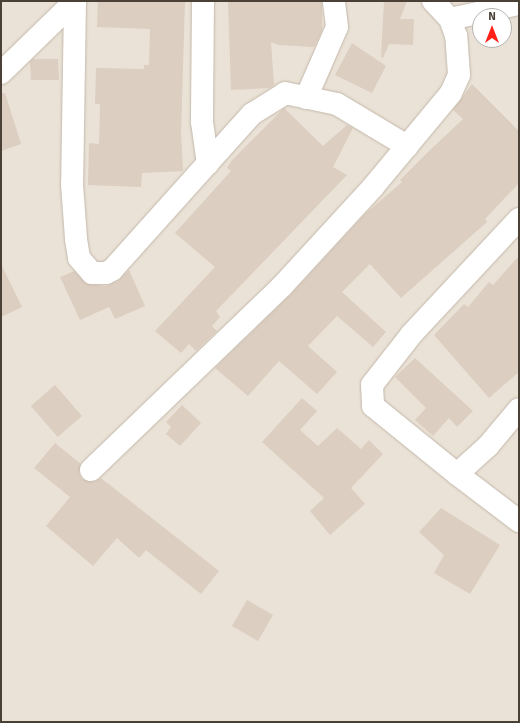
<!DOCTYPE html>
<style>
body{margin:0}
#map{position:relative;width:520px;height:723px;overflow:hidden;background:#f6f0e9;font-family:Signika,sans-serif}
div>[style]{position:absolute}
.residential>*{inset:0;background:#eae2d6}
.building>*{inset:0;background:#dccec0;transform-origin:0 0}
.roads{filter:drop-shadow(0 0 1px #c3b7aa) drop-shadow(0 0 1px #c3b7aa)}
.street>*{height:22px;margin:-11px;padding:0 11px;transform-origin:11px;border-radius:11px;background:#fff}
span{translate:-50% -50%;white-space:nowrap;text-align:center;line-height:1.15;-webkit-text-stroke:4px #fff;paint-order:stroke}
.frame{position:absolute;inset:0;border:2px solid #4b4036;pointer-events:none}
.north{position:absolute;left:472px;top:8px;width:40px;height:40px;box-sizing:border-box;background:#fff;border:1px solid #b7b3af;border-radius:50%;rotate:0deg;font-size:11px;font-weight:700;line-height:16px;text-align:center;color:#4b4036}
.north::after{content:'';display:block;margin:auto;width:14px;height:18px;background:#ff2017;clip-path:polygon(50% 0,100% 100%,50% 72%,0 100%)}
</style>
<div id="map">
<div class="residential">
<div style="clip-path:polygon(evenodd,1px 1px,519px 1px,519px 722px,1px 722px,1px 1px,480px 16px,504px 16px,504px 40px,480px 40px,480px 16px)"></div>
</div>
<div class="building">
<div style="clip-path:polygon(98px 1px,185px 1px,181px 133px,183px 171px,142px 173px,141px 187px,88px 185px,89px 143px,99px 144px,100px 104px,95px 104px,96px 68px,144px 69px,144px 65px,149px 65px,150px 29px,97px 27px)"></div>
<div style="clip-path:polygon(228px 1px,322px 1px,322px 31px,314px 47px,279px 45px,271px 42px,274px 85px,269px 88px,231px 90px)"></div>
<div style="clip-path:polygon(384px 1px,407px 1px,400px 19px,414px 19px,413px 45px,389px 44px,383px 58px,381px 57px)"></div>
<div style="clip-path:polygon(352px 43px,386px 66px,372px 93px,335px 75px)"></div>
<div style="clip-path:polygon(33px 59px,58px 59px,59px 80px,31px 80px,30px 62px)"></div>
<div style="clip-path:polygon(472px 84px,519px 131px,519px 183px,485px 219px,487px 222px,401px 298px,370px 264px,342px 292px,386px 332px,373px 347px,337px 316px,308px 346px,337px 372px,317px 394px,279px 361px,248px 396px,215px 368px,292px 293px,365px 214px,402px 182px,400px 180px,429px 151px,463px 119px,453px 110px)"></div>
<div style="clip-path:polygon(1px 93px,5px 93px,21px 144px,1px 151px)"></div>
<div style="clip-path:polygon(284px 108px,323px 146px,347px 125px,353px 128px,333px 167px,347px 175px,216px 311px,220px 317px,212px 326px,217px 331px,196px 351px,189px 344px,181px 353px,155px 331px,215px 267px,175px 233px,231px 171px,227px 168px,232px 160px)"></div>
<div style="clip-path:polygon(519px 256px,519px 372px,489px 398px,434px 335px,464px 304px,468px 307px,489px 282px,493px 285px)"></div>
<div style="clip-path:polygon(1px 264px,22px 307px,1px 317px)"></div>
<div style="clip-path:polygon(129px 270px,145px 306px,115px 319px,109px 307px,80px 320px,60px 277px,74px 271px,87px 284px,106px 286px,118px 281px)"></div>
<div style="clip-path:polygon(415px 358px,473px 411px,457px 427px,449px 418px,433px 436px,415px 420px,426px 408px,395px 377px)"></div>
<div style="left:55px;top:385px;width:41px;height:32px;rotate:49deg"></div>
<div style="clip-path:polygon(302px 398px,317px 411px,300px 430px,318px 446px,337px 428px,361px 449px,369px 440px,383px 454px,351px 488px,365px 504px,330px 535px,310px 511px,324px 498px,262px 442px)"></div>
<div style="clip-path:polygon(182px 405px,201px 423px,180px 446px,166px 434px,171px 427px,166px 422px)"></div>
<div style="clip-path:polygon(55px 443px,81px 464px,79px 473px,82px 479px,94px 482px,101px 478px,219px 571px,201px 594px,146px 550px,139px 558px,117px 538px,93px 566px,46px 526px,70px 497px,34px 468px)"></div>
<div style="clip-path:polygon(441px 508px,500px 545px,470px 594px,434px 573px,444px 555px,419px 532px)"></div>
<div style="left:247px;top:600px;width:30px;height:30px;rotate:30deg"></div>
</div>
<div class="roads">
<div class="street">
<div style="left:75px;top:1px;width:183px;rotate:90.9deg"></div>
<div style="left:72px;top:184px;width:55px;rotate:85.8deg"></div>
<div style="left:76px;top:239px;width:19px;rotate:81deg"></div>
<div style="left:79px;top:258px;width:20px;rotate:49deg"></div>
<div style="left:92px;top:273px;width:14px"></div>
<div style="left:106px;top:273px;width:7px;rotate:-27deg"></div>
<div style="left:112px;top:270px;width:210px;rotate:-48.1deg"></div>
<div style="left:252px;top:114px;width:39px;rotate:-32deg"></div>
<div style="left:285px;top:93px;width:53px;rotate:11.9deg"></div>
<div style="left:337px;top:104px;width:82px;rotate:31deg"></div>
<div style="left:203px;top:1px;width:121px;rotate:90.5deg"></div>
<div style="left:202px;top:122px;width:42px;rotate:81.9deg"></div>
<div style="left:450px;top:19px;width:71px;rotate:-12.3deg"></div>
<div style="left:1px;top:73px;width:102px;rotate:-44.2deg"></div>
<div style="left:306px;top:98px;width:77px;rotate:-66.4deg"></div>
<div style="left:337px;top:27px;width:26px;rotate:-97deg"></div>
<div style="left:519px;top:219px;width:158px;rotate:133deg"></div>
<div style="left:411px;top:335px;width:63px;rotate:128deg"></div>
<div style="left:372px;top:385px;width:21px;rotate:87deg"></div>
<div style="left:373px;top:406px;width:108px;rotate:39deg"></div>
<div style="left:457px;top:474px;width:42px;rotate:-42.1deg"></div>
<div style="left:488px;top:446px;width:48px;rotate:-50deg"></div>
<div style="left:91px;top:470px;width:267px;rotate:-43.9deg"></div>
<div style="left:283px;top:285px;width:133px;rotate:-47.4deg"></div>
<div style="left:373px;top:187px;width:122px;rotate:-50.3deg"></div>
<div style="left:451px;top:93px;width:20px;rotate:-66deg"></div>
<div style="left:459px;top:75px;width:39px;rotate:-94deg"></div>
<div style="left:456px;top:36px;width:18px;rotate:-109deg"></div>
<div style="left:450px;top:19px;width:25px;rotate:-133deg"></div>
<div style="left:457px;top:474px;width:78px;rotate:37.2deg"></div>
</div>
</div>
<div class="frame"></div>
<div class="north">N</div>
</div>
